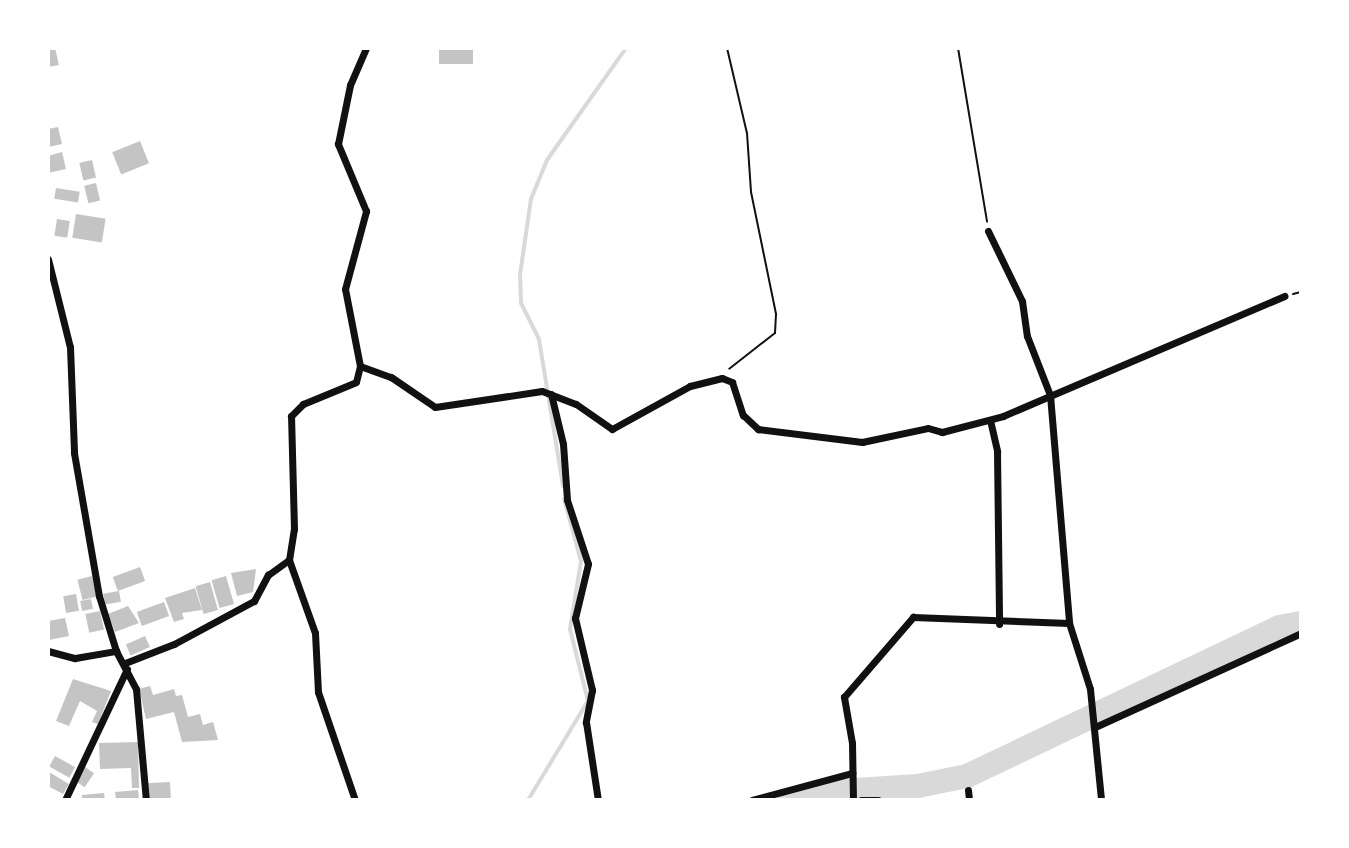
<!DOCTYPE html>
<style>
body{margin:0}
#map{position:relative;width:1349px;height:848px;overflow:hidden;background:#fff;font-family:Montserrat,sans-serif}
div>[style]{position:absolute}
.stream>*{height:4px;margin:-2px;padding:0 2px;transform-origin:2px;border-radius:2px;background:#d9d9d9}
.river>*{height:24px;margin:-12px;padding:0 12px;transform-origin:12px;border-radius:12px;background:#d9d9d9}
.building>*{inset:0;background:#c4c4c4;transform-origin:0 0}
.path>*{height:2px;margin:-1px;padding:0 1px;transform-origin:1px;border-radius:1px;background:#111}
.minor>*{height:7px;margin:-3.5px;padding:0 3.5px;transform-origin:3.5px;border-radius:3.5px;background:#111}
span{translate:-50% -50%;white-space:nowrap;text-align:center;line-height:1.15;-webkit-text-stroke:8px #fff;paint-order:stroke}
.frame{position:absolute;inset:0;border:50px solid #fff;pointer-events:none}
</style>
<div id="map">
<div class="stream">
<div style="left:563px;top:486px;width:149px;rotate:-99.3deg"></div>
<div style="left:539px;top:339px;width:40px;rotate:-116.6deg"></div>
<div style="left:521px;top:303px;width:28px;rotate:-92deg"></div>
<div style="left:520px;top:275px;width:77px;rotate:-81.8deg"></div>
<div style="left:531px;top:199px;width:42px;rotate:-67.7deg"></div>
<div style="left:547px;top:160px;width:137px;rotate:-54.8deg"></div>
<div style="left:528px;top:800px;width:116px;rotate:-58.8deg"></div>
<div style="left:588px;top:701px;width:74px;rotate:-104deg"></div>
<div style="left:570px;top:629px;width:69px;rotate:-80.8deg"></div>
<div style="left:581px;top:561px;width:64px;rotate:-105.3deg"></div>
</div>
<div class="river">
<div style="left:789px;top:800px;width:35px;rotate:-13deg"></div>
<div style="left:823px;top:792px;width:95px;rotate:-3.6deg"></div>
<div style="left:918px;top:786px;width:50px;rotate:-11.5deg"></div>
<div style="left:967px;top:776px;width:346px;rotate:-25.5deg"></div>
<div style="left:1279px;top:627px;width:22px;rotate:-10deg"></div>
</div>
<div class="building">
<div style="clip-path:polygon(48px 48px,55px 48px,59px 65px,48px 67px)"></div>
<div style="left:439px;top:48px;width:34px;height:16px"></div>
<div style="clip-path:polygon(58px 127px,62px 144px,48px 147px,48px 129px)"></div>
<div style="left:140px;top:141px;width:24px;height:30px;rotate:68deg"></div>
<div style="clip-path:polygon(62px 152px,66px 169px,48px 173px,48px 156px)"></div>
<div style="left:92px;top:160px;width:18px;height:13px;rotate:77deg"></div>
<div style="left:96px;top:183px;width:18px;height:12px;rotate:77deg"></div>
<div style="left:56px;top:188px;width:24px;height:11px;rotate:9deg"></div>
<div style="left:76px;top:214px;width:30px;height:24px;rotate:9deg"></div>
<div style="left:57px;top:219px;width:13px;height:17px;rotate:9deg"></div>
<div style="left:140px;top:567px;width:15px;height:29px;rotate:70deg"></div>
<div style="clip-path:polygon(256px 569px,253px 592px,237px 596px,231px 573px)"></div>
<div style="left:92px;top:576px;width:21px;height:15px;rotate:76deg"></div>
<div style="left:226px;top:576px;width:29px;height:15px;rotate:74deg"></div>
<div style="left:210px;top:582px;width:29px;height:15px;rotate:74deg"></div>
<div style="clip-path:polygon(195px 588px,202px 610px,182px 613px,184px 619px,174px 622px,165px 598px)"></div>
<div style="left:119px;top:591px;width:11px;height:16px;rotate:80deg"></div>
<div style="left:76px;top:594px;width:17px;height:13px;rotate:80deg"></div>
<div style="left:91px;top:599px;width:10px;height:11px;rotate:79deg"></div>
<div style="left:164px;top:602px;width:15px;height:29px;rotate:70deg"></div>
<div style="clip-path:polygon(128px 606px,139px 623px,115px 632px,108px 614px)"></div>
<div style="left:100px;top:611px;width:19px;height:15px;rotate:78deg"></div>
<div style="clip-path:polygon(65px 618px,69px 636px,49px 640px,48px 621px)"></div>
<div style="left:145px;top:636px;width:12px;height:21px;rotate:66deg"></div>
<div style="clip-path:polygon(73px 679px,111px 691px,98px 724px,92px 722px,97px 711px,80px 701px,69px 726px,56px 721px)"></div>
<div style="clip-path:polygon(150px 686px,153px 695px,174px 689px,176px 696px,182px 695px,188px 717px,200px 714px,203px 725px,213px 722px,218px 740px,182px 742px,174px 712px,146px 719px,139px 689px)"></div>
<div style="clip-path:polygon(138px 742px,139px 788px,132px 788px,131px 768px,100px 769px,99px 743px)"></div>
<div style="left:55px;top:756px;width:23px;height:12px;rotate:29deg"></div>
<div style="left:85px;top:767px;width:11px;height:17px;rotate:34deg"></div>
<div style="clip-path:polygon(49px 772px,69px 784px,63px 794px,48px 786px)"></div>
<div style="left:170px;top:782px;width:18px;height:23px;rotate:87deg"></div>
<div style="clip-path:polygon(138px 790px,139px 800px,116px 800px,115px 792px)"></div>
<div style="clip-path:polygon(104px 793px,105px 800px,82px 800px,82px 795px)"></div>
</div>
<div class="path">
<div style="left:727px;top:48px;width:87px;rotate:76.8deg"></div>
<div style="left:747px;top:133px;width:59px;rotate:86.1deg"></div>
<div style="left:751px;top:192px;width:125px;rotate:78.4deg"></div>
<div style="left:776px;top:314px;width:19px;rotate:93deg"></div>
<div style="left:775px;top:333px;width:58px;rotate:142deg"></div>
<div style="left:958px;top:48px;width:176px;rotate:80.5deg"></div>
<div style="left:1293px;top:294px;width:8px;rotate:-14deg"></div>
</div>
<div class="minor">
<div style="left:988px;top:231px;width:78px;rotate:64.1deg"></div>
<div style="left:1022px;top:301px;width:35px;rotate:82deg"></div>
<div style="left:1027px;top:336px;width:63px;rotate:68.7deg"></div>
<div style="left:1050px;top:395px;width:229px;rotate:85.2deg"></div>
<div style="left:1069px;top:623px;width:69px;rotate:72.3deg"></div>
<div style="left:1090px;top:689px;width:112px;rotate:84.3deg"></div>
<div style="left:48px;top:259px;width:91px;rotate:76deg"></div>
<div style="left:70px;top:347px;width:106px;rotate:87.8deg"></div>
<div style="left:74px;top:453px;width:145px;rotate:80.1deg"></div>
<div style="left:99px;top:596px;width:58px;rotate:72.8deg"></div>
<div style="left:116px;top:651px;width:43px;rotate:62.2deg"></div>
<div style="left:136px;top:689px;width:111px;rotate:84.9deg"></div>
<div style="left:360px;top:366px;width:33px;rotate:20deg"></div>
<div style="left:391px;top:377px;width:53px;rotate:34.3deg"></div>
<div style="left:435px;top:407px;width:108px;rotate:-8.5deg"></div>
<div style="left:542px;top:391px;width:36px;rotate:21deg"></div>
<div style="left:576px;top:404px;width:44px;rotate:34.8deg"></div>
<div style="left:612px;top:429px;width:89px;rotate:-28.9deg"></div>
<div style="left:690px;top:386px;width:33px;rotate:-14deg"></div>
<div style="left:722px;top:378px;width:11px;rotate:22deg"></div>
<div style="left:732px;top:382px;width:35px;rotate:72deg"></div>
<div style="left:743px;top:415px;width:21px;rotate:43deg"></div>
<div style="left:758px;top:429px;width:105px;rotate:7.1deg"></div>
<div style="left:862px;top:442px;width:67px;rotate:-12deg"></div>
<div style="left:928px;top:428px;width:15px;rotate:16deg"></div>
<div style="left:942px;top:432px;width:63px;rotate:-14.7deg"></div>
<div style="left:1003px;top:416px;width:306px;rotate:-23.1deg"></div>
<div style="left:551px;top:394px;width:51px;rotate:76.5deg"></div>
<div style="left:563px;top:444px;width:56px;rotate:85.9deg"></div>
<div style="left:567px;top:500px;width:67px;rotate:71.8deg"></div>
<div style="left:588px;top:564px;width:56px;rotate:103.5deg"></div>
<div style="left:575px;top:618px;width:74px;rotate:76.7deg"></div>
<div style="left:592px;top:690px;width:33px;rotate:101deg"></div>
<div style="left:586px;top:722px;width:79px;rotate:81.3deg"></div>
<div style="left:990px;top:420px;width:32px;rotate:77deg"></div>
<div style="left:997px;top:451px;width:173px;rotate:89.3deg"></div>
<div style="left:289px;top:560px;width:77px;rotate:70.4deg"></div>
<div style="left:315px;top:633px;width:59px;rotate:87.1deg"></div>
<div style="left:318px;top:692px;width:114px;rotate:71.1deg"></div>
<div style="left:48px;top:651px;width:28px;rotate:15deg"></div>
<div style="left:75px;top:658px;width:42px;rotate:-9.7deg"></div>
<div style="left:125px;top:663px;width:53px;rotate:-21.2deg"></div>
<div style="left:174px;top:644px;width:91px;rotate:-28.3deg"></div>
<div style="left:254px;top:601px;width:30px;rotate:-62deg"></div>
<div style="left:268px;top:575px;width:26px;rotate:-36deg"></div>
<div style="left:289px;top:560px;width:31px;rotate:-81deg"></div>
<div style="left:294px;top:529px;width:113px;rotate:-91.5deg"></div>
<div style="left:291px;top:416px;width:17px;rotate:-45deg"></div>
<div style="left:303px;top:404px;width:57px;rotate:-22.5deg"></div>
<div style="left:356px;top:382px;width:16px;rotate:-76deg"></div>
<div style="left:360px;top:366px;width:78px;rotate:-101deg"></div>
<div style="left:345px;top:289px;width:81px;rotate:-74.9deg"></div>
<div style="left:366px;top:211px;width:73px;rotate:-112.7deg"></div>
<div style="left:338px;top:144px;width:60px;rotate:-78.5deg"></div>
<div style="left:350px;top:85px;width:40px;rotate:-66.6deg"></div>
<div style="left:1095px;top:727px;width:226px;rotate:-24.5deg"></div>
<div style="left:968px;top:790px;width:10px;rotate:84deg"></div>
<div style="left:65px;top:800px;width:145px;rotate:-64.7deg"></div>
<div style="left:752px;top:800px;width:104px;rotate:-15.1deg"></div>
<div style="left:853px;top:800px;width:57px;rotate:-91deg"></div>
<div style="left:852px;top:743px;width:47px;rotate:-99.9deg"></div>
<div style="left:844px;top:697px;width:106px;rotate:-49.2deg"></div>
<div style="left:913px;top:617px;width:156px;rotate:2.2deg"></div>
<div style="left:861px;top:800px;width:17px"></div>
</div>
<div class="frame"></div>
</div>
